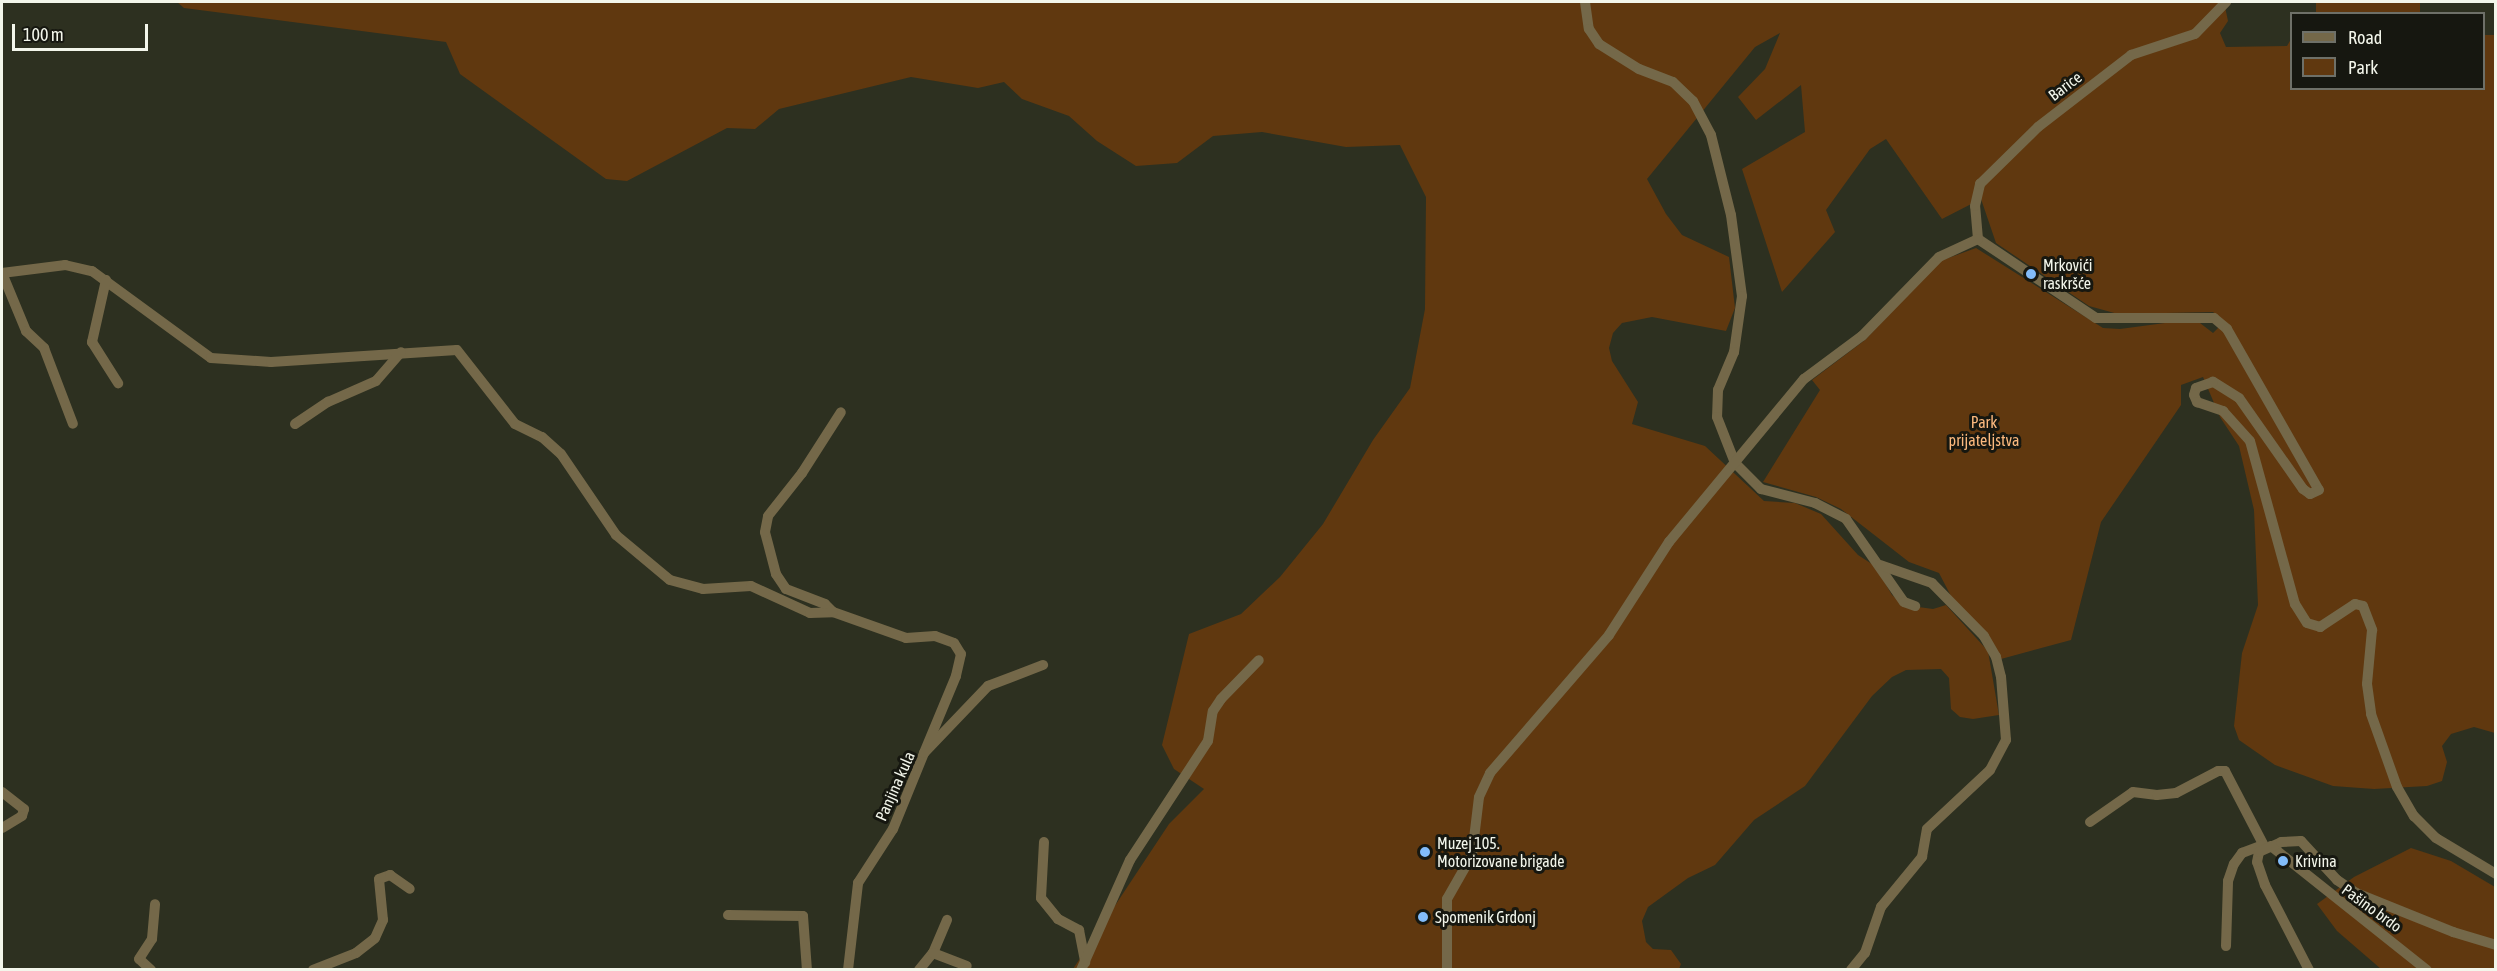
<!DOCTYPE html>
<meta charset="utf-8">
<style>
body{margin:0}
#map{position:relative;width:2497px;height:971px;overflow:hidden;background:#2d3020;font-family:"Asap Condensed",sans-serif}
div>[style]{position:absolute}
.green>*{inset:0;background:#60380f;transform-origin:0 0}
.minor>*{height:10px;margin:-5px;padding:0 5px;transform-origin:5px;border-radius:5px;background:#746849}
.dots>*{width:16px;height:16px;translate:-50% -50%;box-sizing:border-box;border:3px solid #161710;border-radius:50%}
span{translate:-50% -50%;white-space:nowrap;text-align:center;line-height:1.15;-webkit-text-stroke:6px #161710;paint-order:stroke}
.street-label{font-size:16px;color:#f3f6eb}
.poi-label{font-size:16px;color:#f3f6eb}
.left{translate:0 -50%;text-align:left}
.park-label{font-size:16px;color:#fbb97e}
.frame{position:absolute;inset:0;border:3px solid #f3f6eb;pointer-events:none}
.legend{position:absolute;left:2290px;top:12px;width:195px;height:78px;box-sizing:border-box;background:#161710;border:2px solid #6e7068;margin:0;padding:8px 10px;list-style:none;font-size:18px;color:#f3f6eb}
.legend li{display:flex;align-items:center;gap:12px;height:30px}
.legend b{width:30px;border:2px solid #6e7068}
.scale{position:absolute;left:12px;top:24px;width:136px;height:27px;box-sizing:border-box;border:3px solid #f3f6eb;border-top:0;padding-left:8px;font-size:18px;line-height:21px;white-space:nowrap;color:#f3f6eb;-webkit-text-stroke:4px #161710;paint-order:stroke}
</style>
<div id="map">
<div class="green">
<div style="clip-path:polygon(177px 2px,2224px 2px,2228px 21px,2220px 33px,2226px 47px,2287px 46px,2291px 39px,2292px 88px,2484px 88px,2484px 35px,2495px 35px,2495px 733px,2474px 727px,2451px 734px,2442px 746px,2447px 762px,2442px 781px,2427px 786px,2374px 789px,2333px 786px,2275px 765px,2239px 740px,2234px 726px,2242px 653px,2258px 605px,2254px 510px,2239px 446px,2220px 417px,2203px 377px,2181px 385px,2181px 405px,2101px 522px,2071px 640px,2001px 659px,1952px 598px,1939px 573px,1909px 562px,1841px 509px,1816px 497px,1763px 482px,1820px 390px,1812px 380px,1865px 340px,1940px 261px,1976px 248px,2103px 328px,2120px 329px,2180px 321px,2200px 323px,2213px 333px,2224px 322px,2213px 312px,2118px 314px,2089px 306px,1996px 243px,1981px 199px,1942px 219px,1886px 139px,1870px 149px,1826px 210px,1835px 232px,1782px 292px,1742px 169px,1805px 132px,1801px 85px,1756px 120px,1738px 97px,1765px 69px,1780px 33px,1755px 47px,1647px 179px,1666px 214px,1682px 235px,1729px 257px,1735px 308px,1726px 331px,1652px 317px,1622px 323px,1613px 333px,1609px 348px,1612px 361px,1638px 402px,1632px 424px,1705px 446px,1764px 501px,1795px 503px,1821px 514px,1858px 555px,1875px 566px,1892px 595px,1904px 605px,1933px 609px,1946px 605px,1988px 651px,1999px 715px,1973px 719px,1960px 717px,1951px 709px,1949px 678px,1941px 669px,1906px 670px,1892px 677px,1872px 696px,1805px 786px,1754px 820px,1715px 865px,1688px 878px,1648px 907px,1642px 921px,1646px 942px,1653px 949px,1671px 950px,1681px 964px,1679px 969px,1073px 969px,1169px 824px,1204px 789px,1174px 769px,1162px 745px,1189px 634px,1241px 614px,1280px 577px,1323px 524px,1373px 440px,1410px 388px,1425px 309px,1426px 197px,1400px 145px,1346px 147px,1262px 132px,1213px 136px,1177px 163px,1136px 166px,1097px 141px,1069px 116px,1022px 99px,1004px 82px,978px 88px,911px 77px,779px 109px,755px 129px,727px 128px,627px 181px,606px 179px,460px 74px,446px 42px,184px 8px)"></div>
<div style="left:2316px;top:2px;width:104px;height:13px"></div>
<div style="clip-path:polygon(2411px 848px,2451px 861px,2495px 887px,2495px 969px,2381px 969px,2337px 931px,2317px 904px,2354px 877px)"></div>
</div>
<div class="minor">
<div style="left:1585px;top:2px;width:27px;rotate:82deg"></div>
<div style="left:1589px;top:29px;width:18px;rotate:56deg"></div>
<div style="left:1599px;top:44px;width:47px;rotate:32deg"></div>
<div style="left:1639px;top:69px;width:36px;rotate:21deg"></div>
<div style="left:1673px;top:82px;width:28px;rotate:44deg"></div>
<div style="left:1693px;top:101px;width:38px;rotate:62deg"></div>
<div style="left:1711px;top:135px;width:82px;rotate:76deg"></div>
<div style="left:1731px;top:215px;width:82px;rotate:82.3deg"></div>
<div style="left:1742px;top:296px;width:57px;rotate:98.1deg"></div>
<div style="left:1734px;top:352px;width:41px;rotate:112.8deg"></div>
<div style="left:1718px;top:390px;width:27px;rotate:92deg"></div>
<div style="left:1717px;top:417px;width:49px;rotate:68.6deg"></div>
<div style="left:1735px;top:463px;width:37px;rotate:45deg"></div>
<div style="left:1761px;top:489px;width:56px;rotate:14.5deg"></div>
<div style="left:1815px;top:503px;width:35px;rotate:27deg"></div>
<div style="left:1846px;top:519px;width:101px;rotate:55.1deg"></div>
<div style="left:1904px;top:602px;width:12px;rotate:20deg"></div>
<div style="left:1978px;top:239px;width:142px;rotate:33.8deg"></div>
<div style="left:2096px;top:318px;width:118px"></div>
<div style="left:2214px;top:318px;width:17px;rotate:40deg"></div>
<div style="left:2227px;top:329px;width:185px;rotate:60.3deg"></div>
<div style="left:2319px;top:490px;width:10px;rotate:156deg"></div>
<div style="left:2310px;top:494px;width:9px;rotate:-144deg"></div>
<div style="left:2303px;top:489px;width:111px;rotate:-125.1deg"></div>
<div style="left:2239px;top:398px;width:31px;rotate:-148deg"></div>
<div style="left:2213px;top:382px;width:18px;rotate:161deg"></div>
<div style="left:2196px;top:388px;width:7px;rotate:106deg"></div>
<div style="left:2194px;top:395px;width:8px;rotate:67deg"></div>
<div style="left:2197px;top:402px;width:28px;rotate:19deg"></div>
<div style="left:2223px;top:411px;width:40px;rotate:48deg"></div>
<div style="left:2250px;top:441px;width:169px;rotate:74.6deg"></div>
<div style="left:2295px;top:604px;width:22px;rotate:58deg"></div>
<div style="left:2307px;top:623px;width:14px;rotate:17deg"></div>
<div style="left:2320px;top:627px;width:42px;rotate:-33.3deg"></div>
<div style="left:2355px;top:604px;width:8px;rotate:14deg"></div>
<div style="left:2363px;top:606px;width:26px;rotate:69deg"></div>
<div style="left:2372px;top:630px;width:54px;rotate:95.3deg"></div>
<div style="left:2367px;top:684px;width:30px;rotate:82deg"></div>
<div style="left:2371px;top:714px;width:77px;rotate:70.4deg"></div>
<div style="left:2397px;top:787px;width:34px;rotate:60deg"></div>
<div style="left:2414px;top:816px;width:31px;rotate:45deg"></div>
<div style="left:2436px;top:838px;width:70px;rotate:31deg"></div>
<div style="left:1978px;top:239px;width:33px;rotate:-95deg"></div>
<div style="left:1975px;top:206px;width:23px;rotate:-77deg"></div>
<div style="left:1980px;top:184px;width:81px;rotate:-44.5deg"></div>
<div style="left:2038px;top:127px;width:118px;rotate:-37.7deg"></div>
<div style="left:2131px;top:55px;width:67px;rotate:-18.2deg"></div>
<div style="left:2195px;top:34px;width:45px;rotate:-45.9deg"></div>
<div style="left:2px;top:273px;width:64px;rotate:-7.2deg"></div>
<div style="left:65px;top:265px;width:28px;rotate:13deg"></div>
<div style="left:92px;top:271px;width:147px;rotate:36.2deg"></div>
<div style="left:211px;top:358px;width:60px;rotate:3.8deg"></div>
<div style="left:271px;top:362px;width:186px;rotate:-3.7deg"></div>
<div style="left:457px;top:350px;width:94px;rotate:51.9deg"></div>
<div style="left:515px;top:424px;width:30px;rotate:26deg"></div>
<div style="left:542px;top:437px;width:25px;rotate:42deg"></div>
<div style="left:561px;top:454px;width:98px;rotate:55.8deg"></div>
<div style="left:616px;top:535px;width:70px;rotate:39.8deg"></div>
<div style="left:670px;top:580px;width:34px;rotate:15deg"></div>
<div style="left:703px;top:589px;width:48px;rotate:-3.6deg"></div>
<div style="left:751px;top:586px;width:65px;rotate:24.6deg"></div>
<div style="left:810px;top:613px;width:23px;rotate:-2deg"></div>
<div style="left:833px;top:612px;width:77px;rotate:19.6deg"></div>
<div style="left:906px;top:638px;width:29px;rotate:-4deg"></div>
<div style="left:935px;top:636px;width:20px;rotate:20deg"></div>
<div style="left:954px;top:643px;width:13px;rotate:58deg"></div>
<div style="left:961px;top:654px;width:23px;rotate:103deg"></div>
<div style="left:956px;top:676px;width:83px;rotate:112.6deg"></div>
<div style="left:2px;top:273px;width:63px;rotate:67.5deg"></div>
<div style="left:26px;top:331px;width:25px;rotate:43deg"></div>
<div style="left:44px;top:348px;width:81px;rotate:69.1deg"></div>
<div style="left:106px;top:280px;width:64px;rotate:102.7deg"></div>
<div style="left:92px;top:342px;width:49px;rotate:57.6deg"></div>
<div style="left:295px;top:424px;width:40px;rotate:-34deg"></div>
<div style="left:328px;top:402px;width:52px;rotate:-23.6deg"></div>
<div style="left:376px;top:381px;width:38px;rotate:-49deg"></div>
<div style="left:833px;top:612px;width:11px;rotate:-135deg"></div>
<div style="left:825px;top:604px;width:42px;rotate:-159deg"></div>
<div style="left:786px;top:589px;width:18px;rotate:-124deg"></div>
<div style="left:776px;top:574px;width:43px;rotate:-104.7deg"></div>
<div style="left:765px;top:532px;width:16px;rotate:-79deg"></div>
<div style="left:768px;top:516px;width:55px;rotate:-51.7deg"></div>
<div style="left:802px;top:473px;width:72px;rotate:-57.4deg"></div>
<div style="left:2px;top:792px;width:28px;rotate:38deg"></div>
<div style="left:24px;top:809px;width:7px;rotate:106deg"></div>
<div style="left:22px;top:816px;width:23px;rotate:149deg"></div>
<div style="left:2090px;top:822px;width:52px;rotate:-34.9deg"></div>
<div style="left:2133px;top:792px;width:24px;rotate:7deg"></div>
<div style="left:2157px;top:795px;width:19px;rotate:-6deg"></div>
<div style="left:2176px;top:793px;width:47px;rotate:-27.6deg"></div>
<div style="left:2218px;top:771px;width:7px"></div>
<div style="left:2225px;top:771px;width:87px;rotate:62.5deg"></div>
<div style="left:1044px;top:842px;width:56px;rotate:93.1deg"></div>
<div style="left:1041px;top:898px;width:27px;rotate:51deg"></div>
<div style="left:1058px;top:919px;width:24px;rotate:28deg"></div>
<div style="left:1079px;top:930px;width:33px;rotate:79deg"></div>
<div style="left:2271px;top:846px;width:199px;rotate:38.5deg"></div>
<div style="left:728px;top:915px;width:75px;rotate:0.8deg"></div>
<div style="left:803px;top:916px;width:54px;rotate:85.8deg"></div>
<div style="left:2226px;top:946px;width:65px;rotate:-88.2deg"></div>
<div style="left:2228px;top:881px;width:18px;rotate:-71deg"></div>
<div style="left:2234px;top:864px;width:14px;rotate:-54deg"></div>
<div style="left:2242px;top:853px;width:22px;rotate:-21deg"></div>
<div style="left:933px;top:953px;width:36px;rotate:-67deg"></div>
<div style="left:151px;top:970px;width:16px;rotate:-137deg"></div>
<div style="left:139px;top:959px;width:24px;rotate:-57deg"></div>
<div style="left:152px;top:939px;width:35px;rotate:-85deg"></div>
<div style="left:313px;top:970px;width:46px;rotate:-21.6deg"></div>
<div style="left:356px;top:953px;width:24px;rotate:-38deg"></div>
<div style="left:375px;top:938px;width:20px;rotate:-66deg"></div>
<div style="left:383px;top:920px;width:41px;rotate:-95.6deg"></div>
<div style="left:379px;top:879px;width:12px;rotate:-20deg"></div>
<div style="left:390px;top:875px;width:24px;rotate:35deg"></div>
<div style="left:848px;top:970px;width:88px;rotate:-83.4deg"></div>
<div style="left:858px;top:883px;width:64px;rotate:-57.1deg"></div>
<div style="left:893px;top:829px;width:82px;rotate:-67.8deg"></div>
<div style="left:924px;top:753px;width:93px;rotate:-46.3deg"></div>
<div style="left:988px;top:686px;width:59px;rotate:-20.9deg"></div>
<div style="left:919px;top:970px;width:22px;rotate:-51deg"></div>
<div style="left:933px;top:953px;width:36px;rotate:21deg"></div>
<div style="left:1081px;top:970px;width:120px;rotate:-66deg"></div>
<div style="left:1130px;top:860px;width:142px;rotate:-56.8deg"></div>
<div style="left:1208px;top:741px;width:30px;rotate:-81deg"></div>
<div style="left:1213px;top:711px;width:14px;rotate:-56deg"></div>
<div style="left:1221px;top:699px;width:54px;rotate:-45.7deg"></div>
<div style="left:1447px;top:970px;width:71px;rotate:-90deg"></div>
<div style="left:1447px;top:899px;width:51px;rotate:-60.4deg"></div>
<div style="left:1472px;top:855px;width:58px;rotate:-83.1deg"></div>
<div style="left:1479px;top:797px;width:26px;rotate:-65deg"></div>
<div style="left:1490px;top:773px;width:182px;rotate:-49.2deg"></div>
<div style="left:1609px;top:635px;width:111px;rotate:-57.2deg"></div>
<div style="left:1669px;top:542px;width:212px;rotate:-50.4deg"></div>
<div style="left:1804px;top:379px;width:72px;rotate:-36.6deg"></div>
<div style="left:1862px;top:336px;width:110px;rotate:-45.7deg"></div>
<div style="left:1939px;top:257px;width:43px;rotate:-24.8deg"></div>
<div style="left:1851px;top:970px;width:22px;rotate:-51deg"></div>
<div style="left:1865px;top:953px;width:49px;rotate:-70.8deg"></div>
<div style="left:1881px;top:907px;width:65px;rotate:-50.6deg"></div>
<div style="left:1922px;top:857px;width:28px;rotate:-80deg"></div>
<div style="left:1927px;top:829px;width:86px;rotate:-43.1deg"></div>
<div style="left:1990px;top:770px;width:34px;rotate:-62deg"></div>
<div style="left:2006px;top:740px;width:63px;rotate:-94.5deg"></div>
<div style="left:2001px;top:677px;width:21px;rotate:-104deg"></div>
<div style="left:1996px;top:657px;width:24px;rotate:-120deg"></div>
<div style="left:1984px;top:636px;width:74px;rotate:-134.5deg"></div>
<div style="left:1932px;top:583px;width:55px;rotate:-160.9deg"></div>
<div style="left:2309px;top:970px;width:96px;rotate:-117.4deg"></div>
<div style="left:2265px;top:885px;width:24px;rotate:-109deg"></div>
<div style="left:2257px;top:862px;width:10px;rotate:-79deg"></div>
<div style="left:2259px;top:852px;width:24px;rotate:-24deg"></div>
<div style="left:2281px;top:842px;width:20px;rotate:-3deg"></div>
<div style="left:2301px;top:841px;width:53px;rotate:47.3deg"></div>
<div style="left:2337px;top:880px;width:23px;rotate:34deg"></div>
<div style="left:2356px;top:893px;width:105px;rotate:21.9deg"></div>
<div style="left:2453px;top:932px;width:45px;rotate:16.8deg"></div>
</div>
<div class="dots">
<div style="left:2031px;top:274px;background:#82bcfa"></div>
<div style="left:1425px;top:852px;background:#82bcfa"></div>
<div style="left:2283px;top:861px;background:#82bcfa"></div>
<div style="left:1423px;top:917px;background:#82bcfa"></div>
</div>
<div class="street-label">
<span style="left:2065px;top:86px;rotate:-37deg">Barice</span>
<span style="left:895px;top:786px;rotate:-66deg">Panjina kula</span>
<span style="left:2372px;top:908px;rotate:36deg">Pašino brdo</span>
</div>
<div class="poi-label">
<span class="left" style="left:2043px;top:274px">Mrkovići<br>raskršće</span>
<span class="left" style="left:1437px;top:852px">Muzej 105.<br>Motorizovane brigade</span>
<span class="left" style="left:2295px;top:861px">Krivina</span>
<span class="left" style="left:1435px;top:917px">Spomenik Grdonj</span>
</div>
<div class="park-label">
<span style="left:1984px;top:431px">Park<br>prijateljstva</span>
</div>
<div class="frame"></div>
<ul class="legend">
<li><b style="height:8px;background:#746849"></b>Road</li>
<li><b style="height:16px;background:#60380f"></b>Park</li>
</ul>
<div class="scale">100 m</div>
</div>
